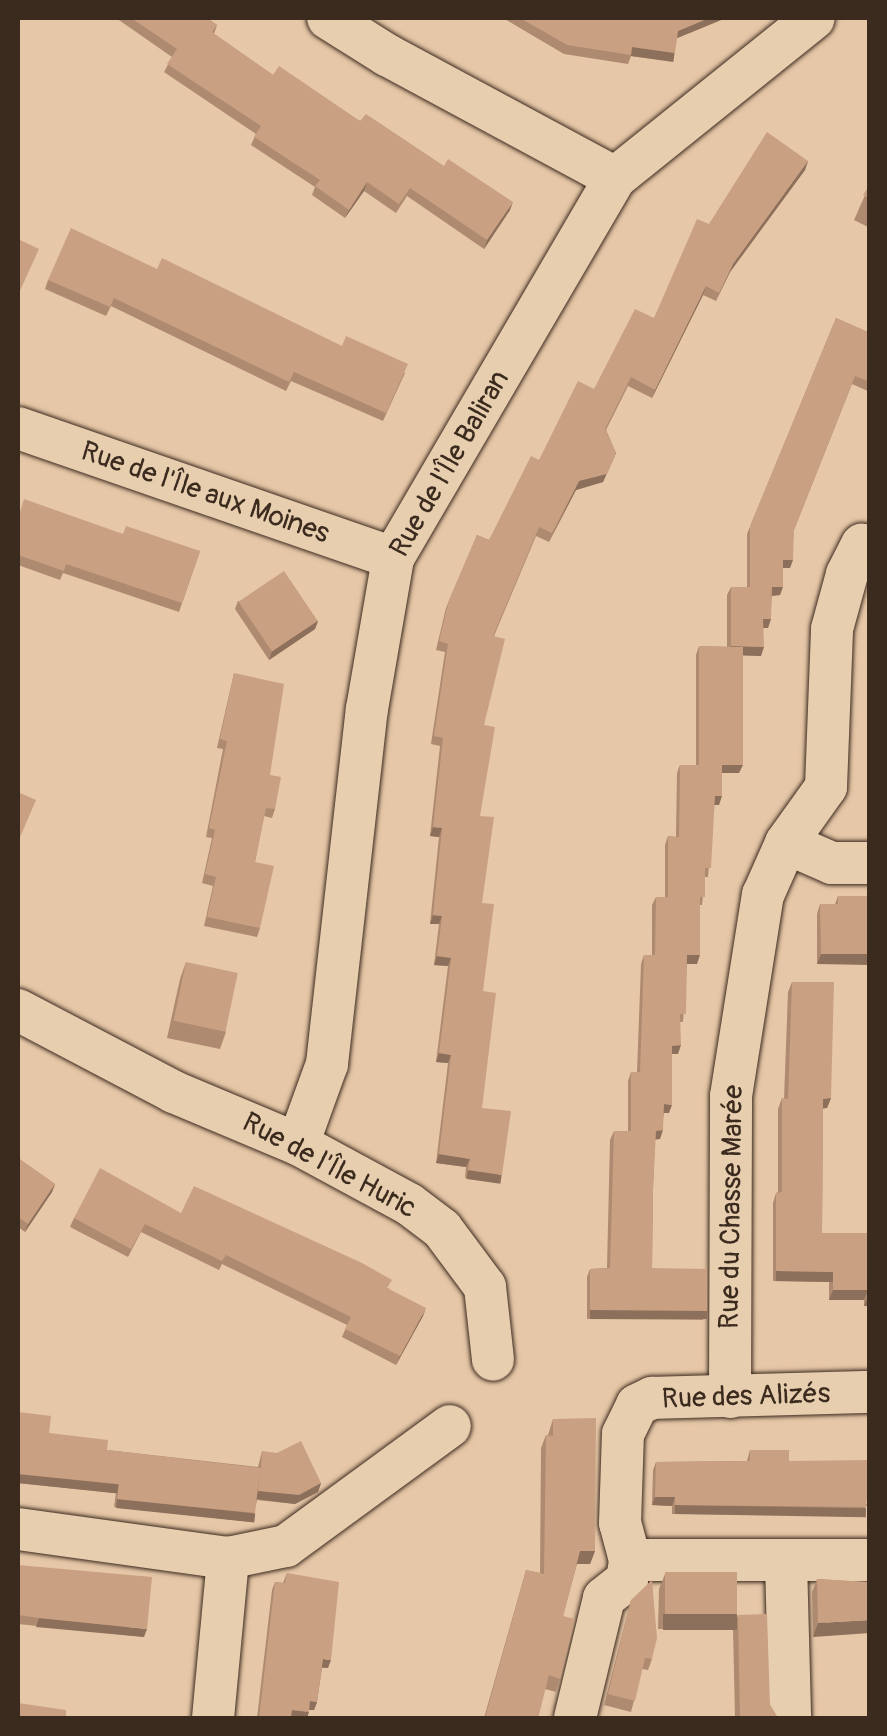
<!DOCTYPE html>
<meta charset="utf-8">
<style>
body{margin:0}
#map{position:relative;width:887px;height:1736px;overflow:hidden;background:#e6c7a7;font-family:Pangolin,sans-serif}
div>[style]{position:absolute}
.roads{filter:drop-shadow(0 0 2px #3b2a1e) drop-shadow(0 0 2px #3b2a1e)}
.minor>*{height:42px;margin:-21px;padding:0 21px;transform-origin:21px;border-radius:21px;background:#e7ceaf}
.wall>*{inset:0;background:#ae8a70}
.shaded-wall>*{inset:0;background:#8d705b;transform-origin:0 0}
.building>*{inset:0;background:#caa082;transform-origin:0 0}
span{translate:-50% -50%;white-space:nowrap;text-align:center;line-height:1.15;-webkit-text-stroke:8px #e7ceaf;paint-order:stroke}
.street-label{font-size:28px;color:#3b2a1e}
.frame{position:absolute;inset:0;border:20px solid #3b2a1e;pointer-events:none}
</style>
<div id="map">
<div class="roads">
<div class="minor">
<div style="left:328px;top:18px;width:70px;rotate:32.1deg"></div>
<div style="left:387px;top:55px;width:259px;rotate:28.3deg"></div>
<div style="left:18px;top:428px;width:397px;rotate:19.1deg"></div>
<div style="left:786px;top:843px;width:50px;rotate:23.5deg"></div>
<div style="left:832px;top:863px;width:38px"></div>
<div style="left:18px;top:1010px;width:176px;rotate:27.7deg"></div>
<div style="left:174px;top:1092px;width:134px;rotate:22.8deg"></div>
<div style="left:298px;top:1144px;width:126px;rotate:28.4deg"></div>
<div style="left:409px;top:1204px;width:41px;rotate:37.1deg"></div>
<div style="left:442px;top:1229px;width:72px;rotate:53.4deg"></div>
<div style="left:485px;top:1287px;width:73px;rotate:83.7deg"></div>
<div style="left:298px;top:1144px;width:85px;rotate:-70.1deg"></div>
<div style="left:327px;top:1064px;width:357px;rotate:-83.6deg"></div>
<div style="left:367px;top:709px;width:153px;rotate:-80.2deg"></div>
<div style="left:393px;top:558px;width:440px;rotate:-59.7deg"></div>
<div style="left:615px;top:178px;width:255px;rotate:-38.8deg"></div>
<div style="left:730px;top:1397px;width:301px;rotate:-89.8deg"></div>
<div style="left:731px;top:1096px;width:204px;rotate:-81deg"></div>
<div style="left:763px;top:895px;width:57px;rotate:-66.1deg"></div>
<div style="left:786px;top:843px;width:69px;rotate:-54.5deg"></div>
<div style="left:826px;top:787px;width:158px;rotate:-87.8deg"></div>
<div style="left:832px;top:629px;width:57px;rotate:-74.7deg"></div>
<div style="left:847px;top:574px;width:33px;rotate:-63deg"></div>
<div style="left:862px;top:545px;width:9px;rotate:27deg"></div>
<div style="left:18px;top:1529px;width:212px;rotate:7.9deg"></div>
<div style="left:228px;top:1558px;width:59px;rotate:-11.7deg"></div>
<div style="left:286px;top:1546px;width:203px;rotate:-36.2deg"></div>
<div style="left:630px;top:1560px;width:38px;rotate:-105deg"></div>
<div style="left:620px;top:1523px;width:89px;rotate:-88.1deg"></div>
<div style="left:623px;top:1434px;width:32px;rotate:-64deg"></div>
<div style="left:637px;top:1405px;width:17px;rotate:-25deg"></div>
<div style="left:652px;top:1398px;width:218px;rotate:-1.6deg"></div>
<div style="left:786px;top:1561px;width:157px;rotate:88.5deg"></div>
<div style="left:213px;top:1718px;width:161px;rotate:-84.6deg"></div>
<div style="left:575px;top:1718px;width:123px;rotate:-76.4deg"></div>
<div style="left:604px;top:1598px;width:29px;rotate:-38deg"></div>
<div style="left:627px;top:1580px;width:20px;rotate:-81deg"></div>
<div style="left:630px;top:1560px;width:240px"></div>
</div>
</div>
<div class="wall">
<div style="clip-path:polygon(116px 18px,207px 18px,217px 25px,214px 34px,273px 75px,360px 121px,510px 210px,484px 249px,407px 196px,396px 213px,364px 191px,345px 218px,312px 195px,315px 187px,251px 145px,256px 134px,164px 72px,172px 57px)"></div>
<div style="clip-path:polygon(503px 18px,726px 18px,677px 38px,671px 61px,631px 56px,628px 64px,564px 54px)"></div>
<div style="clip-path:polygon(808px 161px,805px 170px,730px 272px,716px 301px,703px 295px,652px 398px,628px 386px,606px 430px,616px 453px,603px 482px,576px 490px,549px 542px,536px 536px,494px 636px,484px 725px,480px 816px,483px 991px,482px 1108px,499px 1183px,465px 1178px,466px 1167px,436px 1163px,448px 1063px,436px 1062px,448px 966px,434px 965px,439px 924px,430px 924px,439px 837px,430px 836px,440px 746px,431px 744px,445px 652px,436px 650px,446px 608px,477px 535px,489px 540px,539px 460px,594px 389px,654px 318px,709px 224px)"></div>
<div style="clip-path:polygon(870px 184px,870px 228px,854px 220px)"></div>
<div style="clip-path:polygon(157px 269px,405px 373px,383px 421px,291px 381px,286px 391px,111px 306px,106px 316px,45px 289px,48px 280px)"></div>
<div style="clip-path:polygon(836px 318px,870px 333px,870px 392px,852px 384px,794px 530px,790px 568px,783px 568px,780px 595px,772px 596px,768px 628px,763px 628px,761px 656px,743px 655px,739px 773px,722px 773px,719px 805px,714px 805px,708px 877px,705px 877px,702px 905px,700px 905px,697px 964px,687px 964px,683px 1022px,680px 1022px,678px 1054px,672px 1054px,669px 1113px,664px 1113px,660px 1139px,655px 1139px,653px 1189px,652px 1268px,707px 1311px,703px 1320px,587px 1319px,587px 1277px,590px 1269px,607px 1268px,610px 1140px,614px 1131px,628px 1131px,628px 1081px,631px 1072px,637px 1072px,641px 964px,644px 955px,652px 955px,652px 905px,656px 897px,665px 897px,665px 845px,668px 836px,676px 837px,677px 773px,680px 765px,696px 765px,696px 655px,699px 646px,727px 647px,727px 595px,731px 587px,747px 587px,747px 534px)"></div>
<div style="clip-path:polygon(18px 514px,200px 551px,179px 612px,63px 573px,60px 580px,18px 565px)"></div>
<div style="clip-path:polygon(238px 601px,318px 621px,315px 629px,269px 660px,235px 609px)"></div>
<div style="clip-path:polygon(234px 673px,270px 775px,275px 809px,272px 818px,264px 816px,255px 862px,260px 928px,257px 937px,204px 926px,213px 886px,202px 883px,212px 838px,206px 837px,223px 749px,217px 748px)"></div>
<div style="clip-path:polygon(838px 896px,870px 896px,817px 964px,817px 914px,820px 904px,835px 904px)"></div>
<div style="clip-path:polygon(186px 962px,226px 1032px,220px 1049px,167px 1038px,180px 979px)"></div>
<div style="clip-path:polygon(792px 982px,831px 1098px,827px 1108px,823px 1108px,822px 1233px,870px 1233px,870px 1306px,864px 1306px,864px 1300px,829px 1300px,829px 1282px,773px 1281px,773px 1203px,776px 1193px,778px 1192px,778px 1109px,782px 1098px,784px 1099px,788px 992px)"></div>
<div style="clip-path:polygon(18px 1158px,55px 1184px,52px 1192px,25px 1232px,18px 1227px)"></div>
<div style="clip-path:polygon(181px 1213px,388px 1288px,423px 1316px,396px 1365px,342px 1337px,347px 1325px,222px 1264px,219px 1270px,141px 1232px,128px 1257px,70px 1227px,74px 1218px)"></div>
<div style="clip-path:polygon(18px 1412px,49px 1433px,107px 1450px,258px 1467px,262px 1451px,321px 1483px,318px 1492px,295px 1504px,257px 1500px,252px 1522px,114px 1507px,116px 1493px,18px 1483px)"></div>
<div style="clip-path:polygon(553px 1419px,595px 1551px,590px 1564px,577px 1564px,563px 1616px,560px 1679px,556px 1692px,545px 1689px,538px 1718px,484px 1718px,526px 1570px,540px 1573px,541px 1448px,546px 1435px,548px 1435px)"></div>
<div style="clip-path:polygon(750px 1450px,789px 1461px,870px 1506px,866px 1506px,863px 1515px,672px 1514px,672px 1506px,652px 1505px,653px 1470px,656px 1462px,747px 1461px)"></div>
<div style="clip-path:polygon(18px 1565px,144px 1637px,18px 1624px)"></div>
<div style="clip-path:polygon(287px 1573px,328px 1668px,322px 1668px,317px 1702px,314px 1710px,309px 1710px,307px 1718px,257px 1718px,272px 1590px,275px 1582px,283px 1583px)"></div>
<div style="clip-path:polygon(665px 1574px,737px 1614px,732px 1629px,658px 1629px,659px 1589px)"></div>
<div style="clip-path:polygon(817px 1579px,862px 1582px,813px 1637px,812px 1592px)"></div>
<div style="clip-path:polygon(631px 1600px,652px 1659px,648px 1670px,642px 1669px,631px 1712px,604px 1705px)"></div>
<div style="clip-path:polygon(738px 1615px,770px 1705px,778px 1718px,735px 1718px,733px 1628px)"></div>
</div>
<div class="shaded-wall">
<div style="clip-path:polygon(709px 18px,726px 18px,675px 39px,678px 31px)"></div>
<div style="left:632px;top:47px;width:43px;height:9px;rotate:8deg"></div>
<div style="clip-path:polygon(808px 161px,805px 170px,730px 272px,716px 301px,733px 264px)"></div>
<div style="clip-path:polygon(367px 182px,364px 191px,345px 218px,349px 210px)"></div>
<div style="clip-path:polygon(513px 202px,510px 210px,484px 249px,487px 240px)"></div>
<div style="clip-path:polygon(706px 286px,703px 295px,652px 398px,655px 390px)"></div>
<div style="clip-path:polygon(616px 453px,603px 482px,576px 490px,549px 542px,579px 481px)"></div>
<div style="clip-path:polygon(783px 560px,793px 560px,790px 568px,780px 568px)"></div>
<div style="clip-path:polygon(772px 587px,783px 587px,780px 595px,769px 596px)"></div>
<div style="clip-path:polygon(763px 619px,771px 619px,768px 628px,760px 628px)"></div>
<div style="clip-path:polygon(318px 621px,315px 629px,269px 660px,272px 651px)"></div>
<div style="clip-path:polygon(731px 646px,764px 647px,761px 656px,727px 655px)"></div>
<div style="clip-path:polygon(722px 765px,743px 765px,739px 773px,719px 773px)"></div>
<div style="clip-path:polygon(715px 796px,722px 796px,719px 805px,711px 805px)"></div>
<div style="clip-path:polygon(433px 827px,442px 828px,439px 837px,430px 836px)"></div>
<div style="clip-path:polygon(433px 915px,442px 916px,439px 924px,430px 924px)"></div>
<div style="clip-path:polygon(821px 954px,870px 954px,870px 965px,817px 964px)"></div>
<div style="clip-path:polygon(687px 955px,700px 955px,697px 964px,684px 964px)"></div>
<div style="clip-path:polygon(437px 956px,451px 958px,448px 966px,434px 965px)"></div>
<div style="clip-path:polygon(681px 1045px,678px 1054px,669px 1054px,672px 1046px)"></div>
<div style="clip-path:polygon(439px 1053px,451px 1055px,448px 1063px,436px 1062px)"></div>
<div style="clip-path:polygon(831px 1098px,827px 1108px,819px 1109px,823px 1099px)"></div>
<div style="clip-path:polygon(664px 1104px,672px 1105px,669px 1113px,661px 1113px)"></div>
<div style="clip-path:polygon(663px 1130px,660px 1139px,653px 1140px,656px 1131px)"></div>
<div style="clip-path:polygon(439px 1154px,470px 1159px,466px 1167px,436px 1163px)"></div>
<div style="left:468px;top:1170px;width:34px;height:9px;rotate:8deg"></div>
<div style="clip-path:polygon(55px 1184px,52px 1192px,25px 1232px,28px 1224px)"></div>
<div style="left:776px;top:1271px;width:57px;height:10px;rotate:1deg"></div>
<div style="clip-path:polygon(833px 1290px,868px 1290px,864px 1300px,829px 1300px)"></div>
<div style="clip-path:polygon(868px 1296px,870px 1296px,870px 1306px,864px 1306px)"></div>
<div style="clip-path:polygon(426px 1308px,423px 1316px,396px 1365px,400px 1356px)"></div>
<div style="left:590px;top:1310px;width:117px;height:9px"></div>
<div style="left:18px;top:1474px;width:101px;height:9px;rotate:6deg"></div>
<div style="clip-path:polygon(321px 1483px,318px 1492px,295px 1504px,255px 1499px,258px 1491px)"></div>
<div style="clip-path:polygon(655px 1497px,675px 1497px,672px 1506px,652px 1505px)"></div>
<div style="left:117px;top:1499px;width:139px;height:9px;rotate:6deg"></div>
<div style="left:675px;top:1505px;width:191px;height:9px;rotate:1deg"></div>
<div style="clip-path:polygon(580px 1551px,595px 1551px,590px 1564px,576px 1564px)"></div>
<div style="left:663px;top:1614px;width:74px;height:16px"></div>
<div style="clip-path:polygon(39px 1618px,147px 1629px,144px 1637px,36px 1627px)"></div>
<div style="clip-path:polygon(870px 1620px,870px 1633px,813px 1637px,818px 1623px)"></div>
<div style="clip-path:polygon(323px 1659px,331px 1660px,328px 1668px,320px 1667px)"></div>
<div style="clip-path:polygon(310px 1701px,317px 1702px,314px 1710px,307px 1710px)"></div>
<div style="clip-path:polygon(292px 1710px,309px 1712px,307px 1718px,289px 1718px)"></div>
</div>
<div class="building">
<div style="clip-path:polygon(131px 18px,207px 18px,217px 25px,212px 32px,273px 75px,279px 66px,360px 121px,366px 114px,444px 166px,448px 159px,513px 202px,487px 240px,410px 188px,399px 204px,367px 182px,349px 210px,315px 186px,320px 180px,254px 137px,261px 126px,167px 64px,177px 49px)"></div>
<div style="clip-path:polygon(520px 18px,709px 18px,678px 31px,675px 53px,632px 47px,631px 55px,567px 45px)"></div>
<div style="clip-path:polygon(767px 132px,808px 161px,733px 264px,719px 293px,706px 286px,655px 390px,631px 377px,605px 429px,616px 453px,607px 474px,579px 481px,552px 533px,539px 527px,493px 636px,505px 639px,484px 725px,495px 727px,480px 816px,494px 817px,482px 903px,494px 904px,483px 991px,496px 993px,482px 1108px,511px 1111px,502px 1175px,468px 1170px,470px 1159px,439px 1154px,451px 1055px,439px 1053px,451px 958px,437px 956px,442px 916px,433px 915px,442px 828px,433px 827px,443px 738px,434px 736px,448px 644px,439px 641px,449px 600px,477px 535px,489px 540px,531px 456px,539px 460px,578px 381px,594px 389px,635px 309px,654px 318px,697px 219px,709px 224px)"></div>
<div style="clip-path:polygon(870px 184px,870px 198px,863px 195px)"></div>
<div style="clip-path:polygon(71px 228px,157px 269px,162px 258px,342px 346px,346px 336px,408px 364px,386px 413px,294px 372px,289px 382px,114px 298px,110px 307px,48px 280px)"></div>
<div style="clip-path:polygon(18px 239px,39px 249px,18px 295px)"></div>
<div style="clip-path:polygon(836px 318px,870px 333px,870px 382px,855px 376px,794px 530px,793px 560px,783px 560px,783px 587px,772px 587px,771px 619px,763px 619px,764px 647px,731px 646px,731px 587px,750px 587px,750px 526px)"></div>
<div style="clip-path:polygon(24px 499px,123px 534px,126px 526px,200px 551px,182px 603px,66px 564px,64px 571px,18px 555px,18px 514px,19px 515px)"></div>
<div style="left:284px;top:571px;width:60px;height:55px;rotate:56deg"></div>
<div style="clip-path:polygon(699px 646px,743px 647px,743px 765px,722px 765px,722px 796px,715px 796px,711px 868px,705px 868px,705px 897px,700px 897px,700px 955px,687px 955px,686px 1014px,680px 1014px,681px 1045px,672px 1046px,672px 1105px,664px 1104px,663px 1130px,656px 1131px,653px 1189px,652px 1268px,707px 1269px,707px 1311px,590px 1310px,590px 1269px,610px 1268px,614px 1131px,631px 1131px,631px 1072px,640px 1072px,644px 955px,655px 955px,656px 897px,668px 897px,668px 836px,679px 837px,680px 765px,699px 765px)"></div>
<div style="clip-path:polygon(234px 673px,284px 684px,270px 775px,281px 777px,275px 809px,266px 808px,255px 862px,274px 866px,260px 928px,207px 917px,216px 877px,205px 874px,215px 830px,209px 828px,227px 741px,220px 739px)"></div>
<div style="clip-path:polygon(18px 792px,36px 800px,18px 842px)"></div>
<div style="clip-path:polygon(838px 896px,870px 896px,870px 954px,821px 954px,820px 904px,838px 904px)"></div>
<div style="left:186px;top:962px;width:53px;height:60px;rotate:12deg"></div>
<div style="clip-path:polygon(792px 982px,834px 982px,831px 1098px,823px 1099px,822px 1233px,870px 1233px,870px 1296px,868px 1296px,868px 1290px,833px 1290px,833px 1272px,776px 1271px,776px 1193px,782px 1192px,782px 1098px,788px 1099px)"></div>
<div style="clip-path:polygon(18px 1158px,55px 1184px,28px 1224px,18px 1217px)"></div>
<div style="clip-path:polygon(100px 1168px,181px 1213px,194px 1186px,362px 1263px,392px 1280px,387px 1288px,426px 1308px,400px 1356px,345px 1329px,351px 1317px,226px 1255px,222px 1261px,145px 1224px,131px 1249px,74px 1218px)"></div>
<div style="clip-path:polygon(18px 1412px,51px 1416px,49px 1433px,108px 1440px,107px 1450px,261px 1468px,262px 1451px,277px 1453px,301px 1441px,321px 1483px,299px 1495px,258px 1491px,260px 1469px,255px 1513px,117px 1499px,119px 1484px,18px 1474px)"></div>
<div style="clip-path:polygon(596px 1418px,595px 1551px,580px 1551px,563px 1616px,575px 1619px,560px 1679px,549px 1675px,538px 1718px,485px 1718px,526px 1570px,544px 1574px,546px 1435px,553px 1436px,553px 1419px)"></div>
<div style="clip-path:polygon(750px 1450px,789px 1450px,789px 1461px,870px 1460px,870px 1497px,867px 1497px,866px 1507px,675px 1505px,675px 1497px,655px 1497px,656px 1462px,750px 1461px)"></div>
<div style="clip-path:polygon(18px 1565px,152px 1577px,147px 1629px,39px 1618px,18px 1615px)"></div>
<div style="left:737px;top:1572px;width:42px;height:72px;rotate:90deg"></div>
<div style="clip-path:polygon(287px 1573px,339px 1582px,331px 1660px,323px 1659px,317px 1702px,310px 1701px,309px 1712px,292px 1710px,291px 1718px,259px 1718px,275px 1582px,285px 1583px)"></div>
<div style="clip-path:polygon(817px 1579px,870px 1582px,870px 1620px,818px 1623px)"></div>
<div style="clip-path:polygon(652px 1580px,657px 1638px,652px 1659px,645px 1658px,635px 1701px,608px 1694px,631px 1600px)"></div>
<div style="clip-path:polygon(767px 1614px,770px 1705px,778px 1718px,740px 1718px,738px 1615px)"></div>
<div style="clip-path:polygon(18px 1703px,66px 1710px,66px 1718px,18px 1718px)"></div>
</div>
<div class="street-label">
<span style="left:450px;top:464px;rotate:-60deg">Rue de l'Île Baliran</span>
<span style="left:205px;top:493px;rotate:19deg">Rue de l'Île aux Moines</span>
<span style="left:329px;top:1166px;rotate:28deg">Rue de l'Île Huric</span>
<span style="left:732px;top:1207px;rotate:-89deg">Rue du Chasse Marée</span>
<span style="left:746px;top:1397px;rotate:-2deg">Rue des Alizés</span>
</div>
<div class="frame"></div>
</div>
